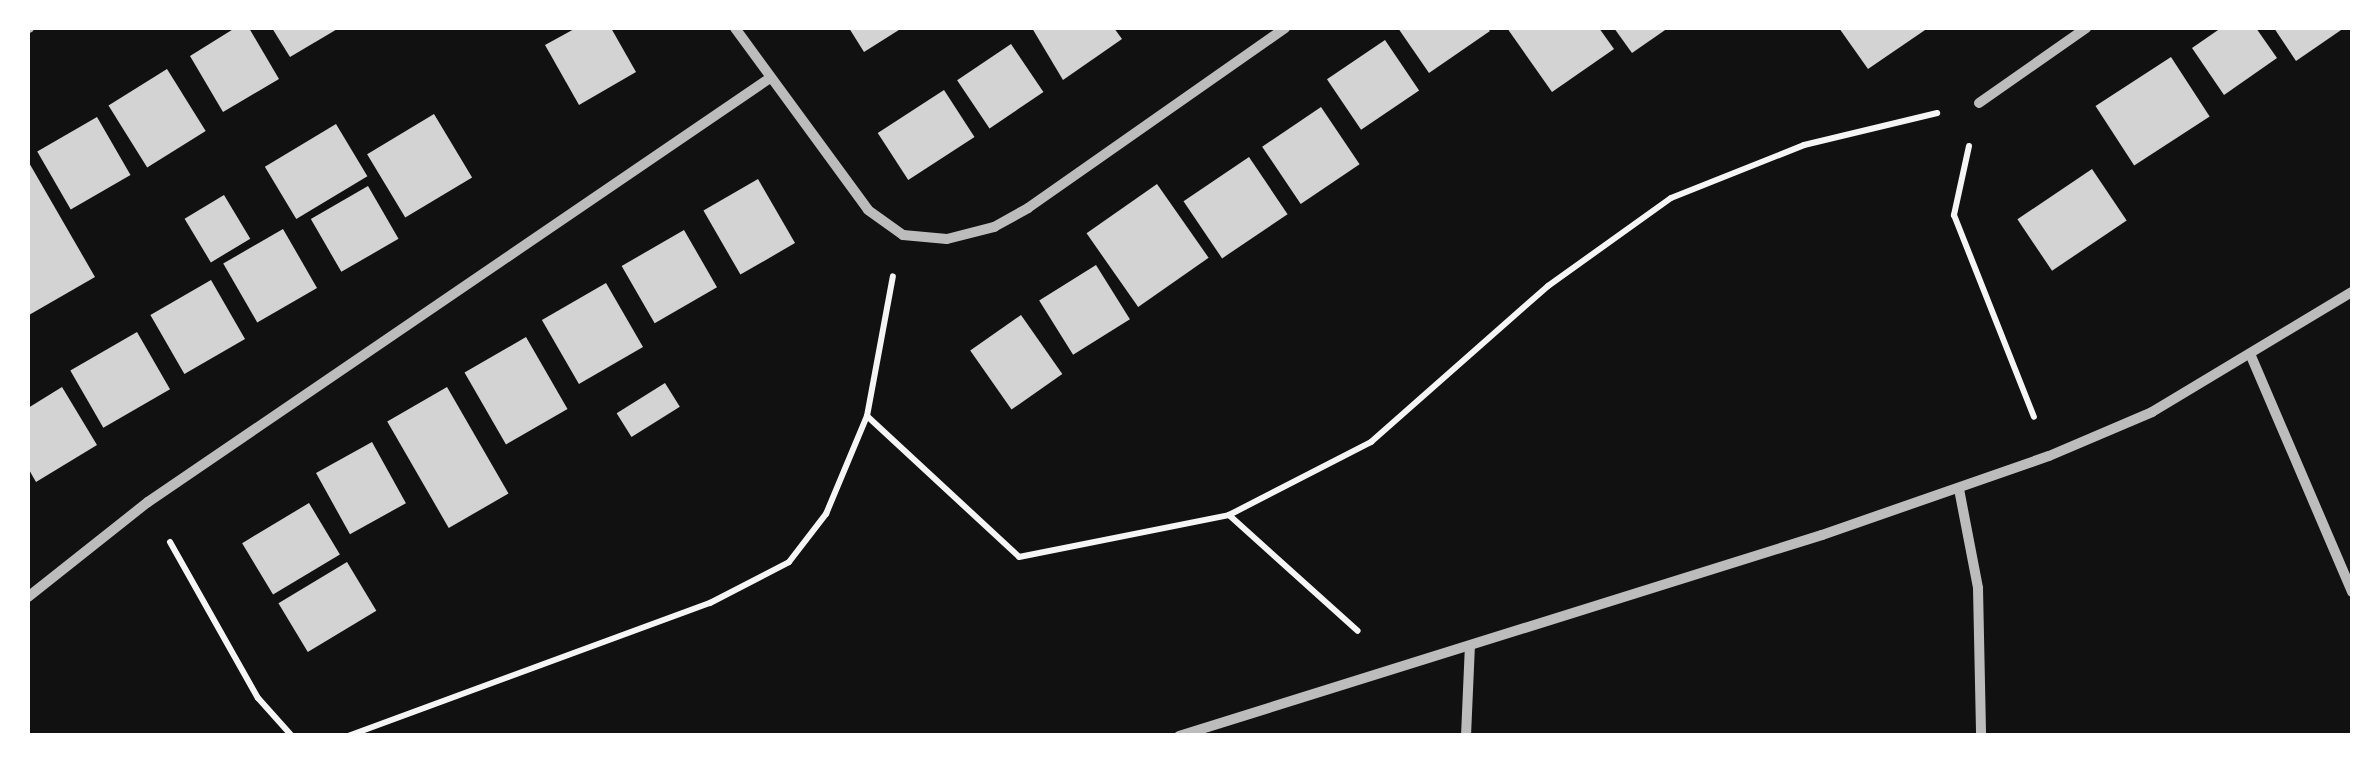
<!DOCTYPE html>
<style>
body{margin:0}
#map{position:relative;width:2380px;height:763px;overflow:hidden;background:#111;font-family:"PT Sans",sans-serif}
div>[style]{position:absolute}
.building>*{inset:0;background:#d3d3d3;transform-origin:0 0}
.path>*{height:6px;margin:-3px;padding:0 3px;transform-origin:3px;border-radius:3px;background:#f5f5f5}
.minor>*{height:10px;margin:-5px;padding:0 5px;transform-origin:5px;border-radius:5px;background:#bcbcbc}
span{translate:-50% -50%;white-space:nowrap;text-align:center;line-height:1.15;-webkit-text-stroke:10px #fff;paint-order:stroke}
.frame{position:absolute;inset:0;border:30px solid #fff;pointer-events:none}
</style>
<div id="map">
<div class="building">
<div style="clip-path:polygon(235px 28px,249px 28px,279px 79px,223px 112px,190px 56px)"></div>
<div style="clip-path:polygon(272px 28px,339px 28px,290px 57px)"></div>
<div style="clip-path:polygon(576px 28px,611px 28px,636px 72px,579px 105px,545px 45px)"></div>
<div style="clip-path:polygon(849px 28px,902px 28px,864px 52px)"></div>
<div style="clip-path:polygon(1032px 28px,1114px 28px,1122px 39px,1063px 80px)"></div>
<div style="clip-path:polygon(1398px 28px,1487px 28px,1490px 31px,1429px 73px)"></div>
<div style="clip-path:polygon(1507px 28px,1599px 28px,1614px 49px,1552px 92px)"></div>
<div style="clip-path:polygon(1614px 28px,1668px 28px,1632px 53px)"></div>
<div style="clip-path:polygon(1839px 28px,1928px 28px,1868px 69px)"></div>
<div style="clip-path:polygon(2221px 28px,2256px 28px,2277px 58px,2224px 95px,2192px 48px)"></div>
<div style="clip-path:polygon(2274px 28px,2344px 28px,2296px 61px)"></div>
<div style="left:1385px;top:40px;width:61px;height:70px;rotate:56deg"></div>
<div style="left:1011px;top:44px;width:58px;height:65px;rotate:56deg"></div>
<div style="left:2171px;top:57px;width:71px;height:90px;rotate:57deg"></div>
<div style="left:167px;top:69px;width:73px;height:69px;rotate:58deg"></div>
<div style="left:944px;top:90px;width:56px;height:79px;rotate:57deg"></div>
<div style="left:1321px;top:107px;width:69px;height:71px;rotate:56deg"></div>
<div style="left:434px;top:114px;width:74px;height:78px;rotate:59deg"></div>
<div style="left:97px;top:117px;width:67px;height:69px;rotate:60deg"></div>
<div style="left:336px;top:124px;width:61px;height:83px;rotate:59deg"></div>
<div style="left:1249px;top:157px;width:69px;height:79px;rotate:56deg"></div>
<div style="clip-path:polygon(28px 161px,95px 277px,29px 315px,28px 313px)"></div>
<div style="left:2092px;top:169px;width:62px;height:90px;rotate:56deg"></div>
<div style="left:758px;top:179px;width:74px;height:63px;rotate:60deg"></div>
<div style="left:1157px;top:184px;width:90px;height:86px;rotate:55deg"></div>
<div style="left:368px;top:186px;width:61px;height:66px;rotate:60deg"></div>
<div style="left:224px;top:195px;width:51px;height:46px;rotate:59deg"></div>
<div style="left:283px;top:229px;width:68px;height:69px;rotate:60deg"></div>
<div style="left:684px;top:230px;width:66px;height:72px;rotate:60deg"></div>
<div style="left:1096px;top:265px;width:64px;height:67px;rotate:58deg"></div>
<div style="left:211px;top:280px;width:68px;height:70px;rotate:60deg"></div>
<div style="left:606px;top:283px;width:74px;height:74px;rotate:60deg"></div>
<div style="left:1021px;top:315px;width:72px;height:62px;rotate:55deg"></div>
<div style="left:137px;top:332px;width:66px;height:77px;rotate:60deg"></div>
<div style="left:526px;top:337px;width:83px;height:71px;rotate:60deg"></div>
<div style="left:665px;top:383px;width:28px;height:57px;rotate:58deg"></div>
<div style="clip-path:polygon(62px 387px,97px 445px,36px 482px,28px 468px,28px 408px)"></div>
<div style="left:447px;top:387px;width:123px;height:69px;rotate:60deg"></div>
<div style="left:372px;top:442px;width:70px;height:64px;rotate:61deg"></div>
<div style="left:309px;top:503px;width:60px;height:78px;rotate:59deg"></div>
<div style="left:347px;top:562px;width:57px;height:80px;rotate:59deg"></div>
</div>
<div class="path">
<div style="left:1969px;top:146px;width:71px;rotate:102.3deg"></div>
<div style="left:1954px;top:215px;width:217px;rotate:68.4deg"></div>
<div style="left:867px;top:416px;width:207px;rotate:42.8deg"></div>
<div style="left:1019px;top:557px;width:214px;rotate:-11.3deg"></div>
<div style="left:1229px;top:515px;width:160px;rotate:-27.2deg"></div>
<div style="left:1371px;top:442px;width:236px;rotate:-41.4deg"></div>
<div style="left:1548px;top:286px;width:151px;rotate:-35.6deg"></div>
<div style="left:1671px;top:198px;width:143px;rotate:-21.7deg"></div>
<div style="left:1804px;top:145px;width:137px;rotate:-13.5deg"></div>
<div style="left:1229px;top:515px;width:173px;rotate:42deg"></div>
<div style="left:170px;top:542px;width:179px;rotate:60.6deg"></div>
<div style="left:258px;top:698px;width:51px;rotate:48.2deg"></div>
<div style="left:348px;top:736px;width:386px;rotate:-20.2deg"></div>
<div style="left:710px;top:603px;width:89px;rotate:-27.4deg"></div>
<div style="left:789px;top:562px;width:61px;rotate:-52.4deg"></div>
<div style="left:826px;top:514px;width:106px;rotate:-67.3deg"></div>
<div style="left:867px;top:416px;width:142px;rotate:-79.5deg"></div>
</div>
<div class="minor">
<div style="left:28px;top:28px;width:1px"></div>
<div style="left:735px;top:28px;width:225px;rotate:53.8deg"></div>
<div style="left:868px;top:210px;width:43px;rotate:35.5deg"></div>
<div style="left:903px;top:235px;width:44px;rotate:5.2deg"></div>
<div style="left:947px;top:239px;width:49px;rotate:-14.3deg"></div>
<div style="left:994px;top:227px;width:39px;rotate:-29deg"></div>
<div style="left:1028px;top:208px;width:314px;rotate:-35deg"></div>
<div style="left:1979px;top:103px;width:131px;rotate:-35deg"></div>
<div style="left:2251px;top:356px;width:257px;rotate:66.8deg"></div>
<div style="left:1959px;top:489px;width:101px;rotate:79.1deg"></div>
<div style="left:1978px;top:588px;width:148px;rotate:88.8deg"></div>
<div style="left:28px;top:597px;width:153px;rotate:-38.4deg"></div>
<div style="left:148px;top:502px;width:753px;rotate:-34.28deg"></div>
<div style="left:1179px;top:736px;width:674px;rotate:-17.36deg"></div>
<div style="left:1822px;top:535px;width:240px;rotate:-19.2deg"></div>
<div style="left:2049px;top:456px;width:112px;rotate:-23.1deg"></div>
<div style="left:2152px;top:412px;width:233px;rotate:-31deg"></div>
<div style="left:1466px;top:736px;width:90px;rotate:-87.5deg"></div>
</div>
<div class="frame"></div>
</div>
